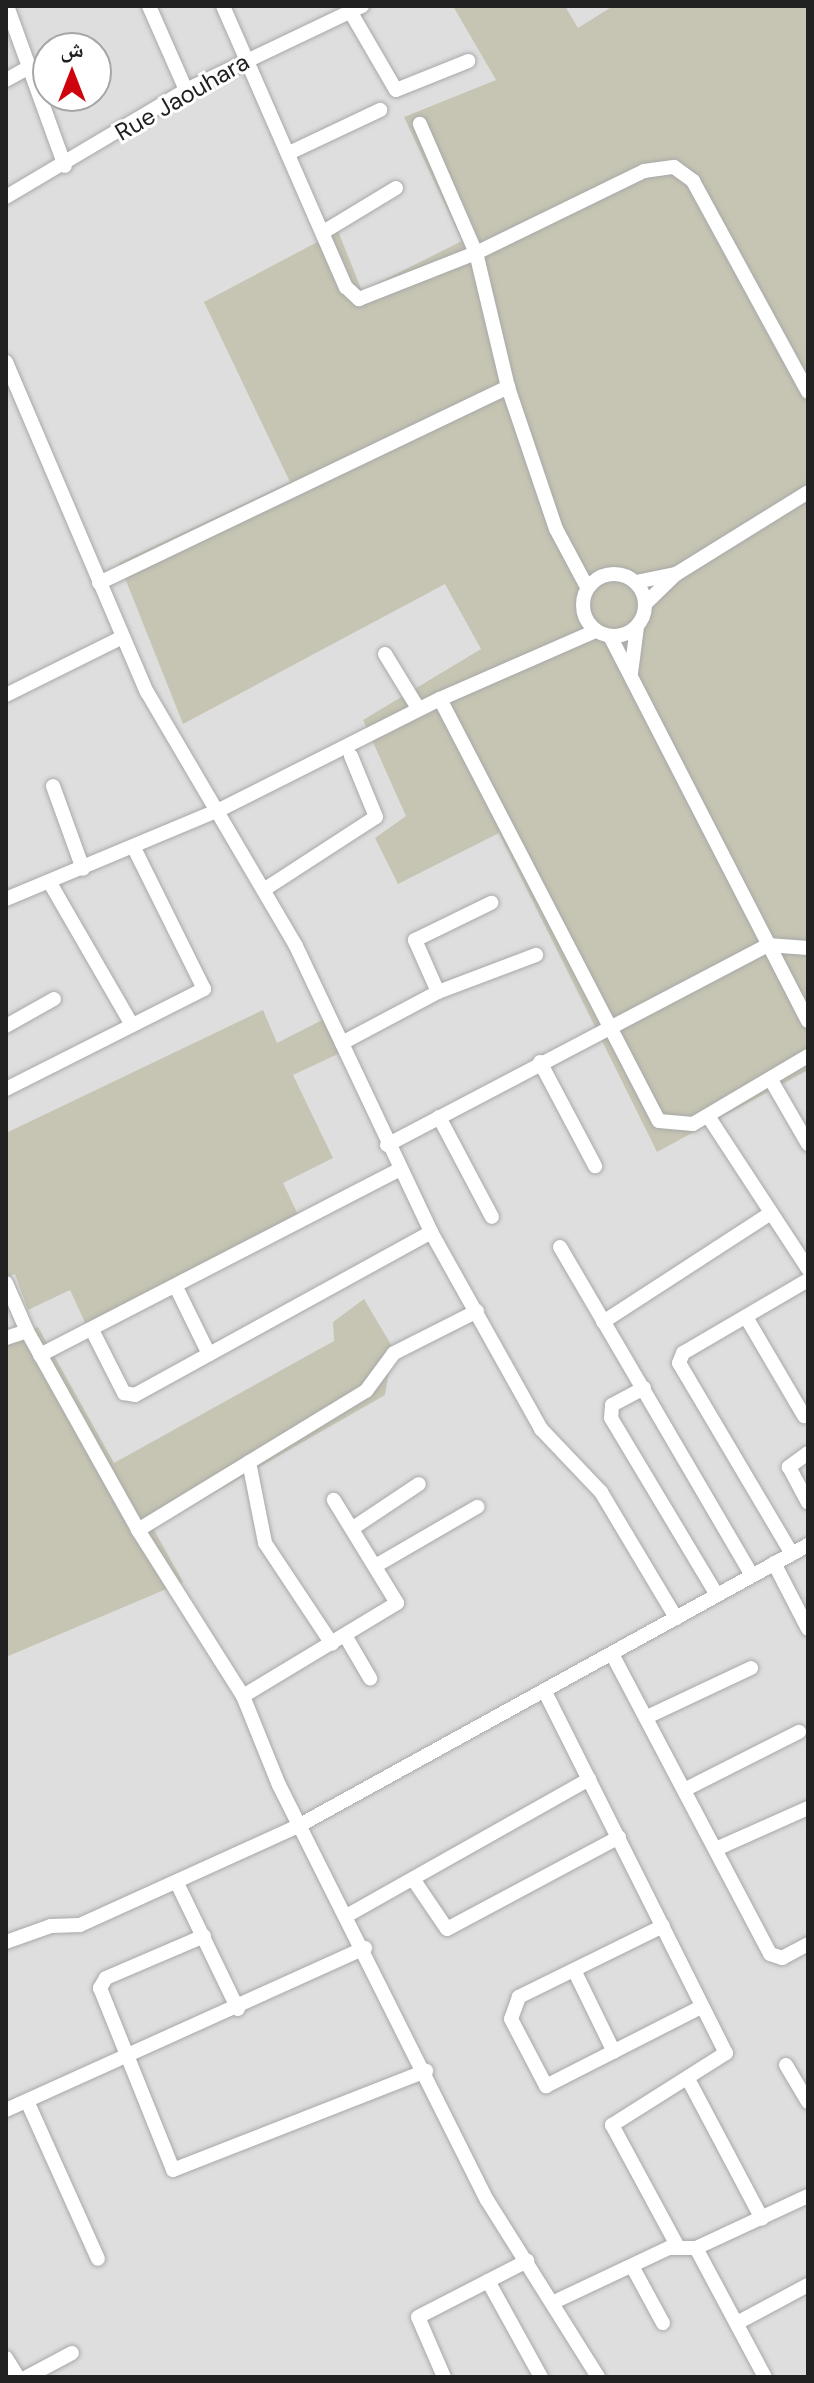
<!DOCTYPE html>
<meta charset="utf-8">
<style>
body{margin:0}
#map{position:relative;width:814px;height:2383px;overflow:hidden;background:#f1eee8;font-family:"DM Sans","Noto Naskh Arabic",sans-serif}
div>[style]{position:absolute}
.residential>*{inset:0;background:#dfdede}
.construction>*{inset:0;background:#c6c5b3}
.roads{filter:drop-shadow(0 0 2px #a8a8a8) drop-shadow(0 0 2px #a8a8a8)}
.street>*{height:14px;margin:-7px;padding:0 7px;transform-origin:7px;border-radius:7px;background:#fff}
.street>.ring{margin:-7px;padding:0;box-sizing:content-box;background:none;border:14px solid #fff;border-radius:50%}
span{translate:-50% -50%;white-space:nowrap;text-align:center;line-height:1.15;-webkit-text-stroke:6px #fff;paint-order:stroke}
.street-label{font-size:24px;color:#212121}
.frame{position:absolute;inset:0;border:8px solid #212121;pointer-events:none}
.north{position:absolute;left:32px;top:32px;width:80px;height:80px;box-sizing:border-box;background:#fff;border:2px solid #a6a6a6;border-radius:50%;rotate:0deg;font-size:22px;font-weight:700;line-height:32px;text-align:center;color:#212121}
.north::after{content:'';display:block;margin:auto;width:28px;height:36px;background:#cf030e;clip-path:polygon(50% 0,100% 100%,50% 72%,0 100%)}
</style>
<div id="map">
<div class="residential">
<div style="clip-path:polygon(evenodd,6px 6px,808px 6px,808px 2377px,6px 2377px,6px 6px,48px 48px,96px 48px,96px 96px,48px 96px,48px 48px)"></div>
</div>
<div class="construction">
<div style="clip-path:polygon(453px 6px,565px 6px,578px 28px,613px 6px,808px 6px,808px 1070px,657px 1152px,499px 833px,398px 884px,375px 838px,406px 816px,363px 720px,481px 649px,445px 584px,183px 724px,119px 563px,290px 482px,204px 302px,338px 231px,362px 291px,462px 241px,404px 117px,496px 80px)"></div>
<div style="clip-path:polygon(263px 1010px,277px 1043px,324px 1019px,340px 1053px,293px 1075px,333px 1158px,283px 1183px,301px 1221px,88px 1329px,70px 1290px,28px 1310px,15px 1274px,6px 1277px,6px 1133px)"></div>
<div style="clip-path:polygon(364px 1299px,393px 1348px,385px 1395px,153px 1528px,183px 1582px,6px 1657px,6px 1338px,38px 1327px,114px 1463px,334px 1341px,333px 1322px)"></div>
</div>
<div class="roads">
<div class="street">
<div style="left:7px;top:6px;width:170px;rotate:70.1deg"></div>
<div style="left:149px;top:6px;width:92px;rotate:66.2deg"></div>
<div style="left:223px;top:6px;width:307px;rotate:66.4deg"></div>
<div style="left:346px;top:287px;width:18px;rotate:43deg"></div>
<div style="left:359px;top:299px;width:126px;rotate:-21.5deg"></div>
<div style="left:476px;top:253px;width:141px;rotate:-113.5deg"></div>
<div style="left:350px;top:11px;width:91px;rotate:59.8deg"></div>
<div style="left:396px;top:90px;width:78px;rotate:-21.9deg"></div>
<div style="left:6px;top:80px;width:25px;rotate:-29deg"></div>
<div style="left:289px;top:153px;width:101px;rotate:-25.3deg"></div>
<div style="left:6px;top:197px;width:209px;rotate:-30.7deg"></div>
<div style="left:186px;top:90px;width:195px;rotate:-25.5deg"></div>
<div style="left:325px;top:231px;width:83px;rotate:-31.2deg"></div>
<div style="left:6px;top:362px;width:359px;rotate:66.9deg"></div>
<div style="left:147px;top:692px;width:294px;rotate:59.6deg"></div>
<div style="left:296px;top:946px;width:316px;rotate:64.7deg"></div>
<div style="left:431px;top:1232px;width:226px;rotate:60.8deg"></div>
<div style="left:541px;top:1429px;width:87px;rotate:46.4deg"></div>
<div style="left:601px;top:1492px;width:147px;rotate:59.2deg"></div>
<div class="ring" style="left:583px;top:574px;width:48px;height:48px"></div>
<div style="left:636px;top:582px;width:41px;rotate:-11.3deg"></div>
<div style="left:99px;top:583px;width:454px;rotate:-25.6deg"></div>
<div style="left:587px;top:587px;width:66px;rotate:-118.1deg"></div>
<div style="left:556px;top:529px;width:150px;rotate:-108.7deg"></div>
<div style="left:508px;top:387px;width:138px;rotate:-103.4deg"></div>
<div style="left:476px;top:253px;width:187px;rotate:-26deg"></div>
<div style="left:644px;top:171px;width:30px;rotate:-8deg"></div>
<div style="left:674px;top:167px;width:24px;rotate:36deg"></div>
<div style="left:693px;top:181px;width:240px;rotate:61.4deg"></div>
<div style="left:645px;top:604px;width:43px;rotate:-44.1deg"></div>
<div style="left:676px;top:574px;width:155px;rotate:-31.8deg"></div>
<div style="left:610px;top:636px;width:433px;rotate:62.8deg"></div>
<div style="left:385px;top:654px;width:63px;rotate:58.6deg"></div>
<div style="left:631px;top:673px;width:46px;rotate:-82.6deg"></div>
<div style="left:6px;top:695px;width:128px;rotate:-26.4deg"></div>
<div style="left:440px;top:699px;width:170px;rotate:-23.6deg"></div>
<div style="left:53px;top:786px;width:88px;rotate:70.1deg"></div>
<div style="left:50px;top:883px;width:164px;rotate:60deg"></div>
<div style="left:265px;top:889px;width:132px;rotate:-33deg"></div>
<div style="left:376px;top:817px;width:66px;rotate:-112.3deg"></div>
<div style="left:6px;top:899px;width:231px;rotate:-22.7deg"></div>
<div style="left:219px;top:810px;width:247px;rotate:-26.7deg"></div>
<div style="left:440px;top:699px;width:475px;rotate:62.6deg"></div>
<div style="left:659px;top:1121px;width:34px;rotate:5deg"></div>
<div style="left:693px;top:1124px;width:134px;rotate:-30.6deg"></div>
<div style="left:438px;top:992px;width:57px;rotate:-113.9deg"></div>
<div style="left:415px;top:940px;width:85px;rotate:-26deg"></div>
<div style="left:6px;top:1026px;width:55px;rotate:-29.4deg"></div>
<div style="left:342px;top:1043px;width:109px;rotate:-28deg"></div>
<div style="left:438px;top:992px;width:105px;rotate:-20.7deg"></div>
<div style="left:540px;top:1062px;width:118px;rotate:62.1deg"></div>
<div style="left:771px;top:1080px;width:74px;rotate:60deg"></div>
<div style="left:6px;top:1089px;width:222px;rotate:-26.8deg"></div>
<div style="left:204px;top:989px;width:157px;rotate:-116.4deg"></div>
<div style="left:708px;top:1116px;width:183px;rotate:56.8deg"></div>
<div style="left:439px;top:1117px;width:113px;rotate:62.1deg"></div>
<div style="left:387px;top:1145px;width:430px;rotate:-27.7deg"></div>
<div style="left:768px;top:945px;width:40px;rotate:4.3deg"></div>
<div style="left:560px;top:1247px;width:380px;rotate:59.7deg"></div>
<div style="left:6px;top:1283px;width:52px;rotate:66.4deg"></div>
<div style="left:176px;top:1287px;width:75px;rotate:63.8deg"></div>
<div style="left:746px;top:1317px;width:115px;rotate:59.6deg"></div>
<div style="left:603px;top:1322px;width:200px;rotate:-33deg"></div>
<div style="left:92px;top:1330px;width:71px;rotate:63.1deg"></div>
<div style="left:124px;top:1393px;width:11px;rotate:10deg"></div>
<div style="left:135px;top:1395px;width:338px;rotate:-28.8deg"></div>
<div style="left:6px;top:1338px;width:22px;rotate:-18deg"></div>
<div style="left:27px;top:1331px;width:228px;rotate:60.8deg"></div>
<div style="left:138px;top:1530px;width:196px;rotate:57.7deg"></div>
<div style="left:243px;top:1696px;width:96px;rotate:68deg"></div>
<div style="left:279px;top:1785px;width:464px;rotate:63.4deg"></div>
<div style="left:487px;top:2200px;width:209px;rotate:57.9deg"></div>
<div style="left:40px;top:1355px;width:404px;rotate:-27.3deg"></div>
<div style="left:644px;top:1388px;width:36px;rotate:152deg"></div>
<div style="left:612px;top:1405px;width:13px;rotate:94deg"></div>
<div style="left:611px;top:1418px;width:206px;rotate:59.1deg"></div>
<div style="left:808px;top:1453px;width:24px;rotate:144deg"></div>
<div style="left:789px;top:1467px;width:40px;rotate:62deg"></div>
<div style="left:249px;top:1462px;width:83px;rotate:78.8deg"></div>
<div style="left:265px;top:1543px;width:121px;rotate:56.4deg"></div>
<div style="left:353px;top:1528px;width:79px;rotate:-33.7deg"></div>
<div style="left:138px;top:1530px;width:267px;rotate:-31.4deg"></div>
<div style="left:366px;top:1391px;width:47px;rotate:-53.6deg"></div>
<div style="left:394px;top:1353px;width:93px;rotate:-26.8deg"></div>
<div style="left:792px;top:1554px;width:222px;rotate:-120.6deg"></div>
<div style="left:679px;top:1363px;width:11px;rotate:-68deg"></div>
<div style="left:683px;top:1353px;width:145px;rotate:-30.3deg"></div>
<div style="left:774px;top:1563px;width:74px;rotate:62.7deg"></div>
<div style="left:377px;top:1565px;width:116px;rotate:-30.1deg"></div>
<div style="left:346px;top:1637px;width:48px;rotate:59.7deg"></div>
<div style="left:612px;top:1654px;width:339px;rotate:62.2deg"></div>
<div style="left:770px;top:1954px;width:13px;rotate:18deg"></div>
<div style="left:782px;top:1958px;width:30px;rotate:-28deg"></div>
<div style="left:545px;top:1692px;width:404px;rotate:63.4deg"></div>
<div style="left:726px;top:2053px;width:135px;rotate:147.7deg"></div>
<div style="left:612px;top:2125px;width:136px;rotate:61.6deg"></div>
<div style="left:243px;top:1696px;width:180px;rotate:-31.1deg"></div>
<div style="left:397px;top:1603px;width:121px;rotate:-121.5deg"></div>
<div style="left:647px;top:1717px;width:115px;rotate:-25.2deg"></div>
<div style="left:684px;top:1790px;width:129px;rotate:-26.8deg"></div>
<div style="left:716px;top:1849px;width:101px;rotate:-24deg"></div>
<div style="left:413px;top:1879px;width:60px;rotate:55.8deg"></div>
<div style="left:447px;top:1929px;width:195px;rotate:-28.1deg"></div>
<div style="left:177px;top:1883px;width:140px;rotate:64.2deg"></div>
<div style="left:348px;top:1915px;width:277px;rotate:-29.4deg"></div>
<div style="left:663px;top:1926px;width:161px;rotate:153.8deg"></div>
<div style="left:519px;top:1997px;width:23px;rotate:110deg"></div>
<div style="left:511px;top:2019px;width:76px;rotate:62.4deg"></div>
<div style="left:546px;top:2086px;width:174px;rotate:-27deg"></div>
<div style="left:204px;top:1936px;width:107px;rotate:156.8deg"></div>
<div style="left:106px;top:1978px;width:12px;rotate:121deg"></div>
<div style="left:100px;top:1988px;width:196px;rotate:68.1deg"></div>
<div style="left:173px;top:2170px;width:272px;rotate:-21.4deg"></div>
<div style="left:6px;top:1942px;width:48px;rotate:-19.6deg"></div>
<div style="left:51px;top:1926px;width:29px;rotate:-2deg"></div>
<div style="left:80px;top:1925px;width:242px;rotate:-24.4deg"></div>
<div style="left:300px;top:1825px;width:580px;rotate:-28.86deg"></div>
<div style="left:574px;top:1970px;width:91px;rotate:64deg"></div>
<div style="left:786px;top:2065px;width:43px;rotate:59.3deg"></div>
<div style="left:688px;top:2079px;width:158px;rotate:62.1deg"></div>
<div style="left:27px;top:2101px;width:173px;rotate:65.8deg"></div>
<div style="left:6px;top:2110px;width:394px;rotate:-24.3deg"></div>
<div style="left:696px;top:2248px;width:146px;rotate:61.9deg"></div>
<div style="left:632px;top:2266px;width:65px;rotate:61.5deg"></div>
<div style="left:488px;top:2281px;width:110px;rotate:61.1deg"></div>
<div style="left:554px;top:2302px;width:127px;rotate:-25.2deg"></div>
<div style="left:669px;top:2248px;width:27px"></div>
<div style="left:696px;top:2248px;width:123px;rotate:-24.9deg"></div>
<div style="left:737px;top:2323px;width:81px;rotate:-28.2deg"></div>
<div style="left:6px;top:2358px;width:22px;rotate:58deg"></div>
<div style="left:27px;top:2377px;width:51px;rotate:-28.1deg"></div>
<div style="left:444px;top:2377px;width:65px;rotate:-113.4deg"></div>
<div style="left:418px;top:2317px;width:123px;rotate:-27.2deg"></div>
</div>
</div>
<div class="street-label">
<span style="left:182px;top:97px;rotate:-30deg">Rue Jaouhara</span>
</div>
<div class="frame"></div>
<div class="north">ش</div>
</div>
